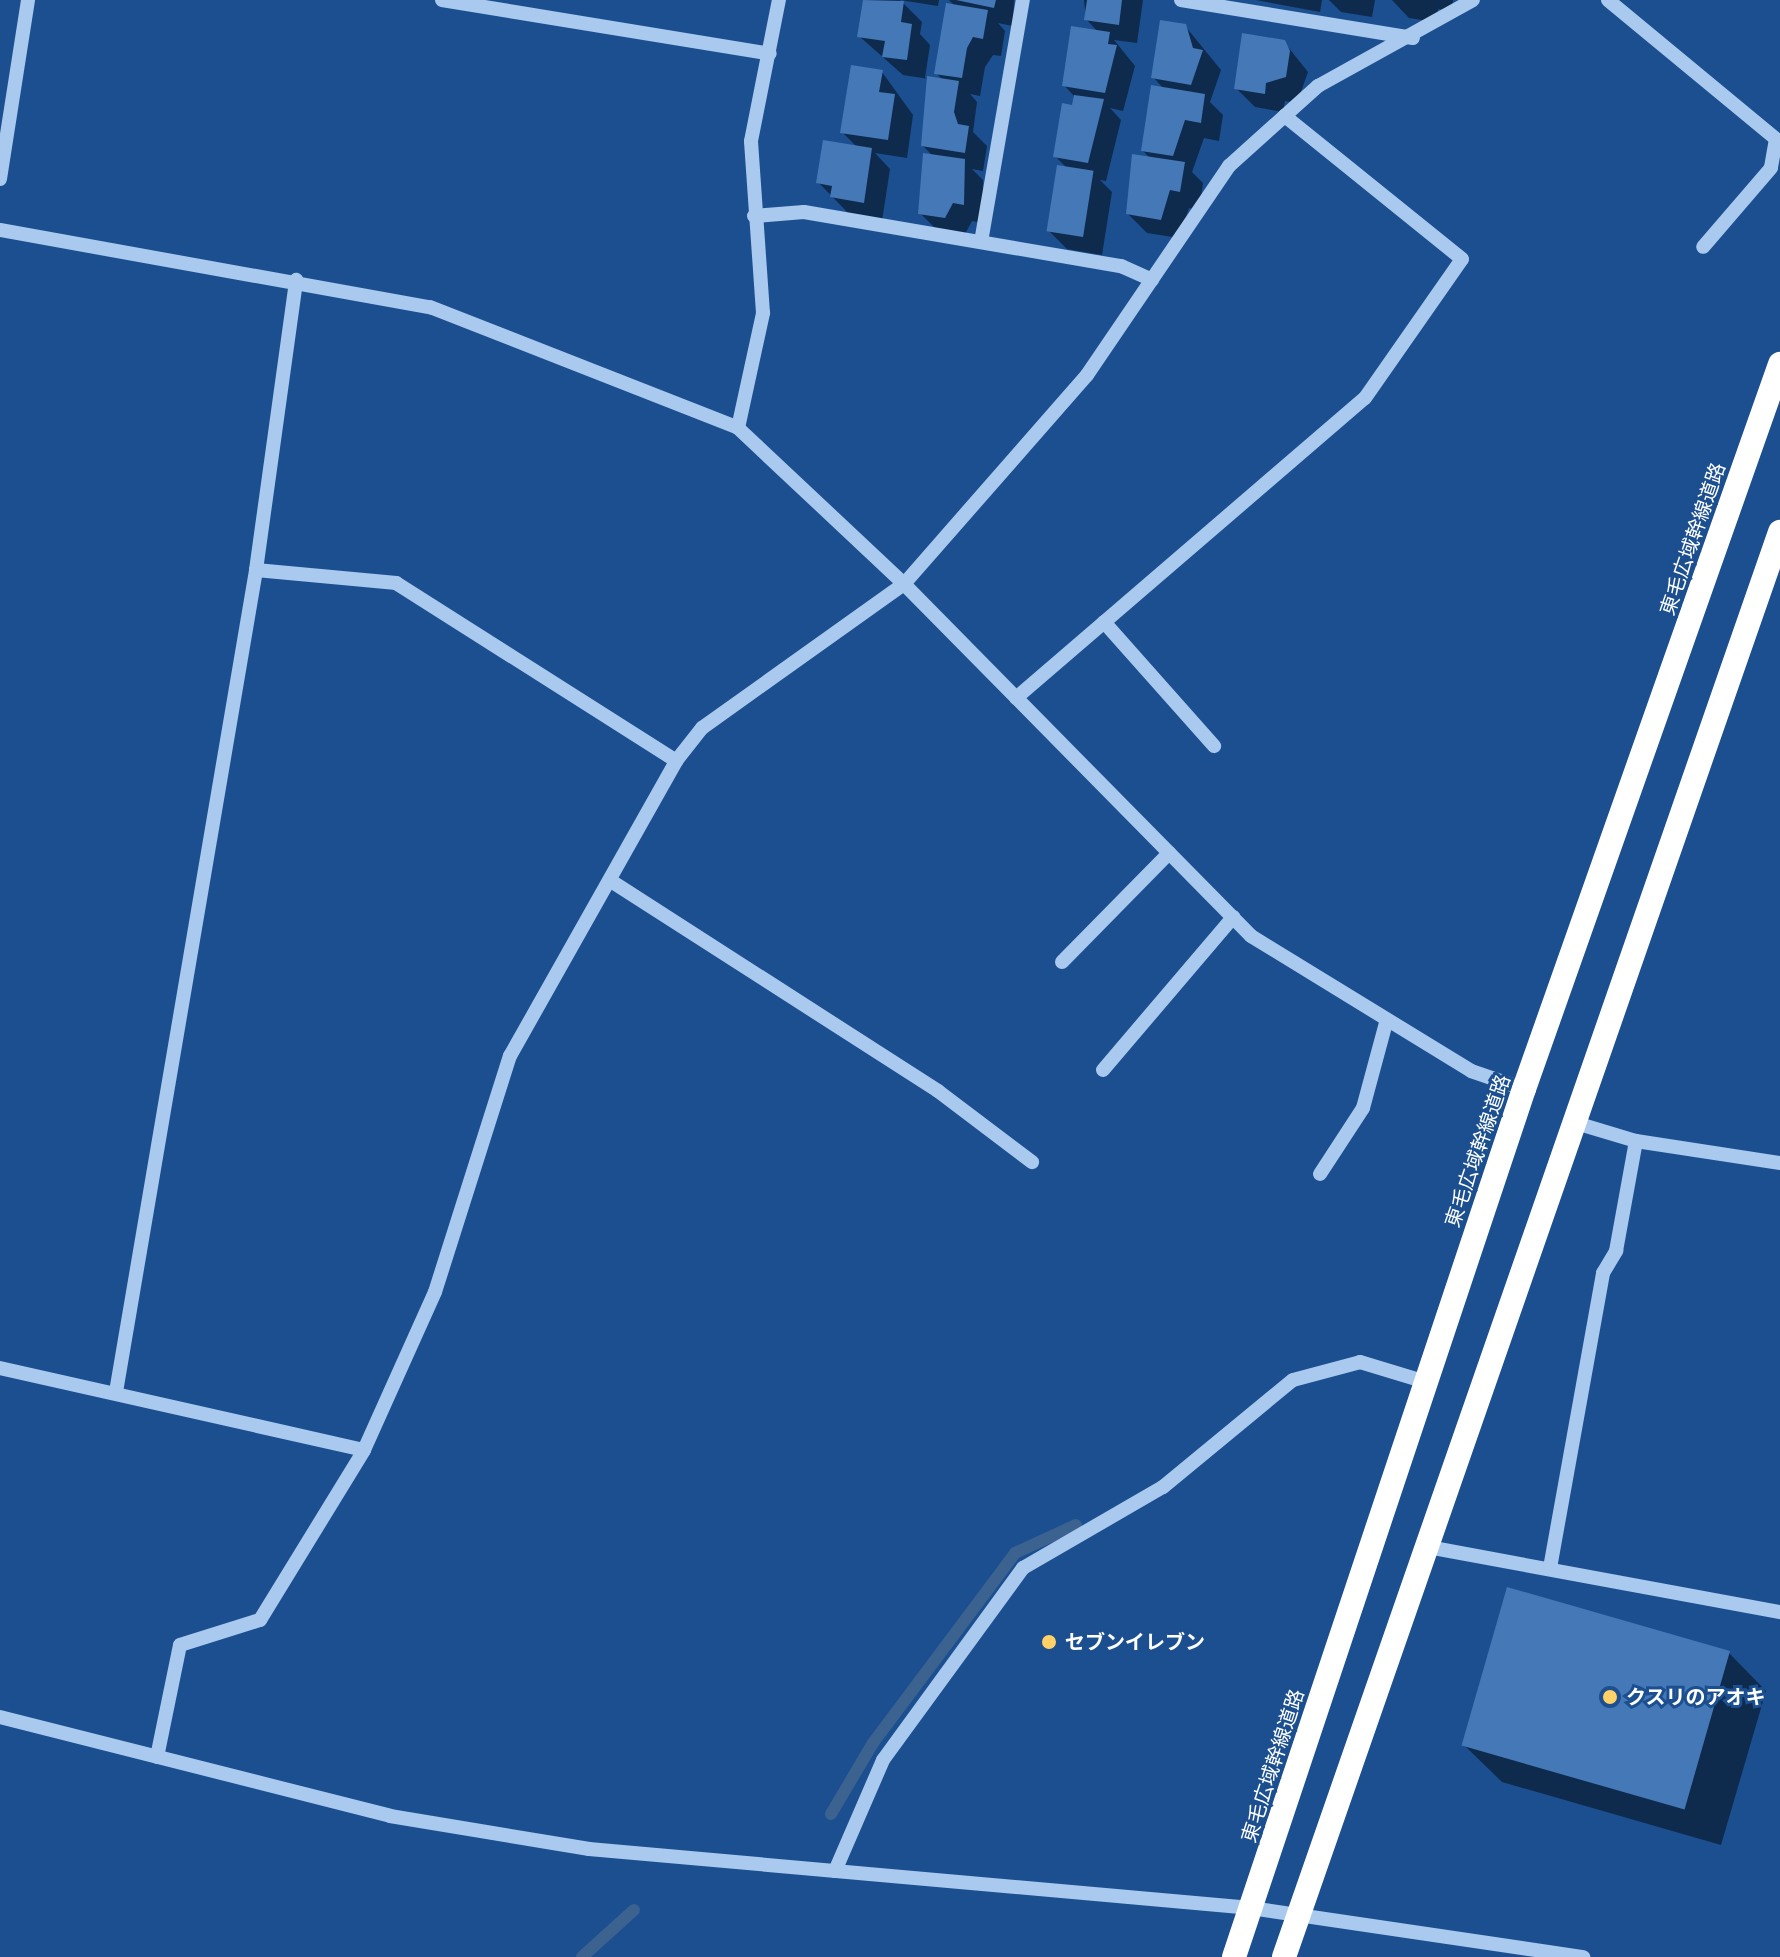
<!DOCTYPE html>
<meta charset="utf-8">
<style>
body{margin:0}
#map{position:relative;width:1780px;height:1957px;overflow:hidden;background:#1b4f8f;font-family:Montserrat,"Noto Sans JP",sans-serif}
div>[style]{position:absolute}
.shadow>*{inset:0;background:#0007}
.stream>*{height:12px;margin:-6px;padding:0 6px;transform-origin:6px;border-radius:6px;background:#3c6290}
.building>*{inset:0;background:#4478b7;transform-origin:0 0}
.minor>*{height:14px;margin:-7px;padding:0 7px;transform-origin:7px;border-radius:7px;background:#a9c9ee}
.highway>*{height:24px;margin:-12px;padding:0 12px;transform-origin:12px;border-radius:12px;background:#fff}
.dots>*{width:22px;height:22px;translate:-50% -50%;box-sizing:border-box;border:4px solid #1b4f8f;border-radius:50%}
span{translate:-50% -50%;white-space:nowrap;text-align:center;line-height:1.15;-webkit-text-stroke:6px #1b4f8f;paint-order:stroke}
.street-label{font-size:20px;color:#fff}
.poi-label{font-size:20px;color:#fff;font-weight:700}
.left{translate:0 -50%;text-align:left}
</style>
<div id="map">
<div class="shadow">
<div style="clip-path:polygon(865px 0,939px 0,938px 6px,900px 0,922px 22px,920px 34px,930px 45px,925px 78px,944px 81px,936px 73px,956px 7px,949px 0,1014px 0,1013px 26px,998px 23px,1005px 31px,1001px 56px,993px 55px,985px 67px,980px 96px,970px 94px,977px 102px,973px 132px,987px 146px,983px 171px,972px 169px,983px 180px,983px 223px,972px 221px,964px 236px,939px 232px,920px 213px,934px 157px,923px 146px,929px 79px,903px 75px,859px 36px)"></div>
<div style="clip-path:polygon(1084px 0,1143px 0,1137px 43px,1114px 40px,1135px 66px,1123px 111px,1110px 108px,1121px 120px,1106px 181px,1100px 180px,1112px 192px,1102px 255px,1067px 249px,1048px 230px,1068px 169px,1056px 157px,1075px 97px,1064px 85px,1099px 33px,1086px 19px)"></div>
<div style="clip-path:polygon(1256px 0,1322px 0,1320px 12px)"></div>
<div style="clip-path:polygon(1329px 0,1375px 0,1372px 17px,1341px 12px)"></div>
<div style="clip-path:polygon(1392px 0,1453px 0,1452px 11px,1438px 9px,1436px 22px,1409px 18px)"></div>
<div style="clip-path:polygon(1185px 26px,1221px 70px,1210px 102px,1223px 115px,1219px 141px,1204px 138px,1192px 172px,1203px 183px,1199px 210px,1189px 208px,1179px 238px,1147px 233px,1128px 214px,1151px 159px,1143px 151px,1165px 90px,1153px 77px)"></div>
<div style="clip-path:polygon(1284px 42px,1308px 72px,1297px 103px,1285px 101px,1283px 112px,1255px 107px,1236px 88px)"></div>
<div style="clip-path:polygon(882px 72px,913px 115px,907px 158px,875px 153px,890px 169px,882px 221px,851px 216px,818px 182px,858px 148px,842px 132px)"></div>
<div style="clip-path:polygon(1729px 1653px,1766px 1691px,1721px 1845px,1502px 1782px,1464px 1745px)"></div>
</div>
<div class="stream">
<div style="left:831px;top:1814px;width:82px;rotate:-59.4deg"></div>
<div style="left:873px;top:1743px;width:237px;rotate:-53.2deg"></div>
<div style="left:1015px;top:1553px;width:67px;rotate:-24.7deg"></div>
<div style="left:582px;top:1957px;width:70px;rotate:-42.1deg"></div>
</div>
<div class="building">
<div style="clip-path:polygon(863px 0,904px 1px,901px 22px,912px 24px,907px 60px,882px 57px,885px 41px,857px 37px)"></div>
<div style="clip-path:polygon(956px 0,996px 0,994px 8px)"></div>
<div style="clip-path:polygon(1087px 0,1122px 0,1119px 25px,1084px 20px)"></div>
<div style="clip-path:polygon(946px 3px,988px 10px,983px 39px,973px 37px,967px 48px,962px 78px,934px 74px)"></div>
<div style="clip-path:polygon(1160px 20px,1186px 24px,1193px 48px,1203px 50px,1191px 85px,1151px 78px)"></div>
<div style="clip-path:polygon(1071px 26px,1110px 32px,1108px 44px,1117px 45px,1105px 93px,1062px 86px)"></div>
<div style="clip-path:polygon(1242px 33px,1285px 40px,1290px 51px,1286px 77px,1266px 83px,1265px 94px,1234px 89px)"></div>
<div style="clip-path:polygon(851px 65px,883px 70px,879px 92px,895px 94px,888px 140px,840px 133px)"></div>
<div style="clip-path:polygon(927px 76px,959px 81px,954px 112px,958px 124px,969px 126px,965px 153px,921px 146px)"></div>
<div style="clip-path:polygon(1151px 85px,1205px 94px,1201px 123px,1185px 120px,1173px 156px,1141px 151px)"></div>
<div style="clip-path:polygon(1074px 95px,1104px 99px,1088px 163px,1053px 157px,1062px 103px,1072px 105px)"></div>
<div style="clip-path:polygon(823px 140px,872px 148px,864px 203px,830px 197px,832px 186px,816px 183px)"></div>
<div style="clip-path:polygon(923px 153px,965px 159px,964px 205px,953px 203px,945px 218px,918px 214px)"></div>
<div style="clip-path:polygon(1132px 154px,1185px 162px,1180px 192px,1170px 190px,1161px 220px,1126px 214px)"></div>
<div style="left:1057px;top:165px;width:37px;height:67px;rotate:9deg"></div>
<div style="left:1507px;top:1587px;width:232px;height:165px;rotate:16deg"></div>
</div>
<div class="minor">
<div style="left:442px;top:0;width:332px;rotate:9.3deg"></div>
<div style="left:1181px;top:0;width:235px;rotate:9.3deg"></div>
<div style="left:1608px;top:0;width:218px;rotate:39.6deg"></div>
<div style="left:1776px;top:139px;width:29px;rotate:100deg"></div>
<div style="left:1771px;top:168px;width:104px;rotate:130.7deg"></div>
<div style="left:0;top:179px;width:181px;rotate:-81.1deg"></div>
<div style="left:754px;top:216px;width:50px;rotate:-4.6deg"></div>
<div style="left:804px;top:212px;width:322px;rotate:9.7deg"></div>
<div style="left:1121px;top:266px;width:34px;rotate:24deg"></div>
<div style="left:0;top:230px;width:437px;rotate:10.2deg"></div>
<div style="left:430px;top:307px;width:331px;rotate:21.4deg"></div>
<div style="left:738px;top:428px;width:228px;rotate:43.2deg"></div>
<div style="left:904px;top:584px;width:494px;rotate:45.4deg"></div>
<div style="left:1251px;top:936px;width:258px;rotate:31.5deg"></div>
<div style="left:1471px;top:1071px;width:56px;rotate:18.8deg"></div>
<div style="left:981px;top:242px;width:246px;rotate:-80.2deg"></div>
<div style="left:738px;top:428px;width:118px;rotate:-77.7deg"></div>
<div style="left:763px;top:313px;width:172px;rotate:-94deg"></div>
<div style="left:751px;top:141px;width:144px;rotate:-78.8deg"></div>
<div style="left:256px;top:570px;width:141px;rotate:5.3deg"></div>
<div style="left:396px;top:583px;width:332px;rotate:32.4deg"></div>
<div style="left:1104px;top:622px;width:166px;rotate:48.4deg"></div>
<div style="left:1016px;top:698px;width:460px;rotate:-40.7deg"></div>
<div style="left:1365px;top:398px;width:169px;rotate:-55.1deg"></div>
<div style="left:1462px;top:259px;width:228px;rotate:-141.1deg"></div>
<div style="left:611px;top:881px;width:389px;rotate:32.7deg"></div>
<div style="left:938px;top:1091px;width:118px;rotate:37.1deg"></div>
<div style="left:1062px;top:962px;width:153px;rotate:-45.5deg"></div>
<div style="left:1103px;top:1070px;width:201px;rotate:-49.6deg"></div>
<div style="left:1576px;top:1123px;width:63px;rotate:16.7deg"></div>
<div style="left:1636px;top:1141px;width:146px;rotate:8.7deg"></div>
<div style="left:1320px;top:1174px;width:79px;rotate:-56.9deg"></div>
<div style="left:1363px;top:1108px;width:88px;rotate:-74.9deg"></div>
<div style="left:0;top:1368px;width:373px;rotate:12.7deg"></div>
<div style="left:116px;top:1392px;width:834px;rotate:-80.33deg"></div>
<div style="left:256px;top:570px;width:293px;rotate:-82.1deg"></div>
<div style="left:1428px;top:1547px;width:358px;rotate:10.5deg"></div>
<div style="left:1550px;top:1568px;width:300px;rotate:-79.8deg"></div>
<div style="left:1603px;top:1273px;width:26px;rotate:-59deg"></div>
<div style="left:1616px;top:1251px;width:112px;rotate:-79.7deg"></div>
<div style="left:0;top:1717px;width:402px;rotate:14.2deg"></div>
<div style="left:390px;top:1816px;width:202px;rotate:9.4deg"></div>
<div style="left:589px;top:1849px;width:665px;rotate:5.09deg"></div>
<div style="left:1251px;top:1908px;width:336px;rotate:8.4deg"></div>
<div style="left:157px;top:1757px;width:114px;rotate:-78.4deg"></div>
<div style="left:180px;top:1645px;width:84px;rotate:-17.4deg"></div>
<div style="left:260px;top:1620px;width:199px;rotate:-58.5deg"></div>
<div style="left:364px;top:1450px;width:173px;rotate:-65.8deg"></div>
<div style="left:435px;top:1292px;width:248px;rotate:-72.4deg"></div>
<div style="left:510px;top:1056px;width:338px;rotate:-60.6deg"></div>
<div style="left:676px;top:761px;width:42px;rotate:-51.8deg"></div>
<div style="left:702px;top:728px;width:248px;rotate:-35.5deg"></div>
<div style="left:904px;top:584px;width:278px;rotate:-48.8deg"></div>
<div style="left:1087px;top:375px;width:253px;rotate:-55.8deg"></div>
<div style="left:1229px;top:166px;width:120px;rotate:-42deg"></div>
<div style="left:1318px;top:86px;width:177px;rotate:-29deg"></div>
<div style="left:835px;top:1871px;width:121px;rotate:-66.6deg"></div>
<div style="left:883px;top:1760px;width:238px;rotate:-53.9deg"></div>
<div style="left:1023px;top:1568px;width:162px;rotate:-30.1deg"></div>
<div style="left:1163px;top:1487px;width:168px;rotate:-39.5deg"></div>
<div style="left:1293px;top:1380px;width:69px;rotate:-15deg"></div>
<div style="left:1360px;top:1362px;width:69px;rotate:16.9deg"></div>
</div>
<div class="highway">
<div style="left:1234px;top:1957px;width:915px;rotate:-71.53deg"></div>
<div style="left:1524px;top:1089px;width:769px;rotate:-70.55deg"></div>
<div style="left:1284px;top:1957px;width:1509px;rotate:-70.81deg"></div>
</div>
<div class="dots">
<div style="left:1049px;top:1642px;background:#ffd166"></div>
<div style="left:1610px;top:1697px;background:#ffd166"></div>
</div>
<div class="street-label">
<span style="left:1693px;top:539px;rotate:-71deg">東毛広域幹線道路</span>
<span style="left:1478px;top:1151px;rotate:-71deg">東毛広域幹線道路</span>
<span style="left:1273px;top:1766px;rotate:-72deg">東毛広域幹線道路</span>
</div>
<div class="poi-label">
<span class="left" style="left:1065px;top:1642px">セブンイレブン</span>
<span class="left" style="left:1626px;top:1697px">クスリのアオキ</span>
</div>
</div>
